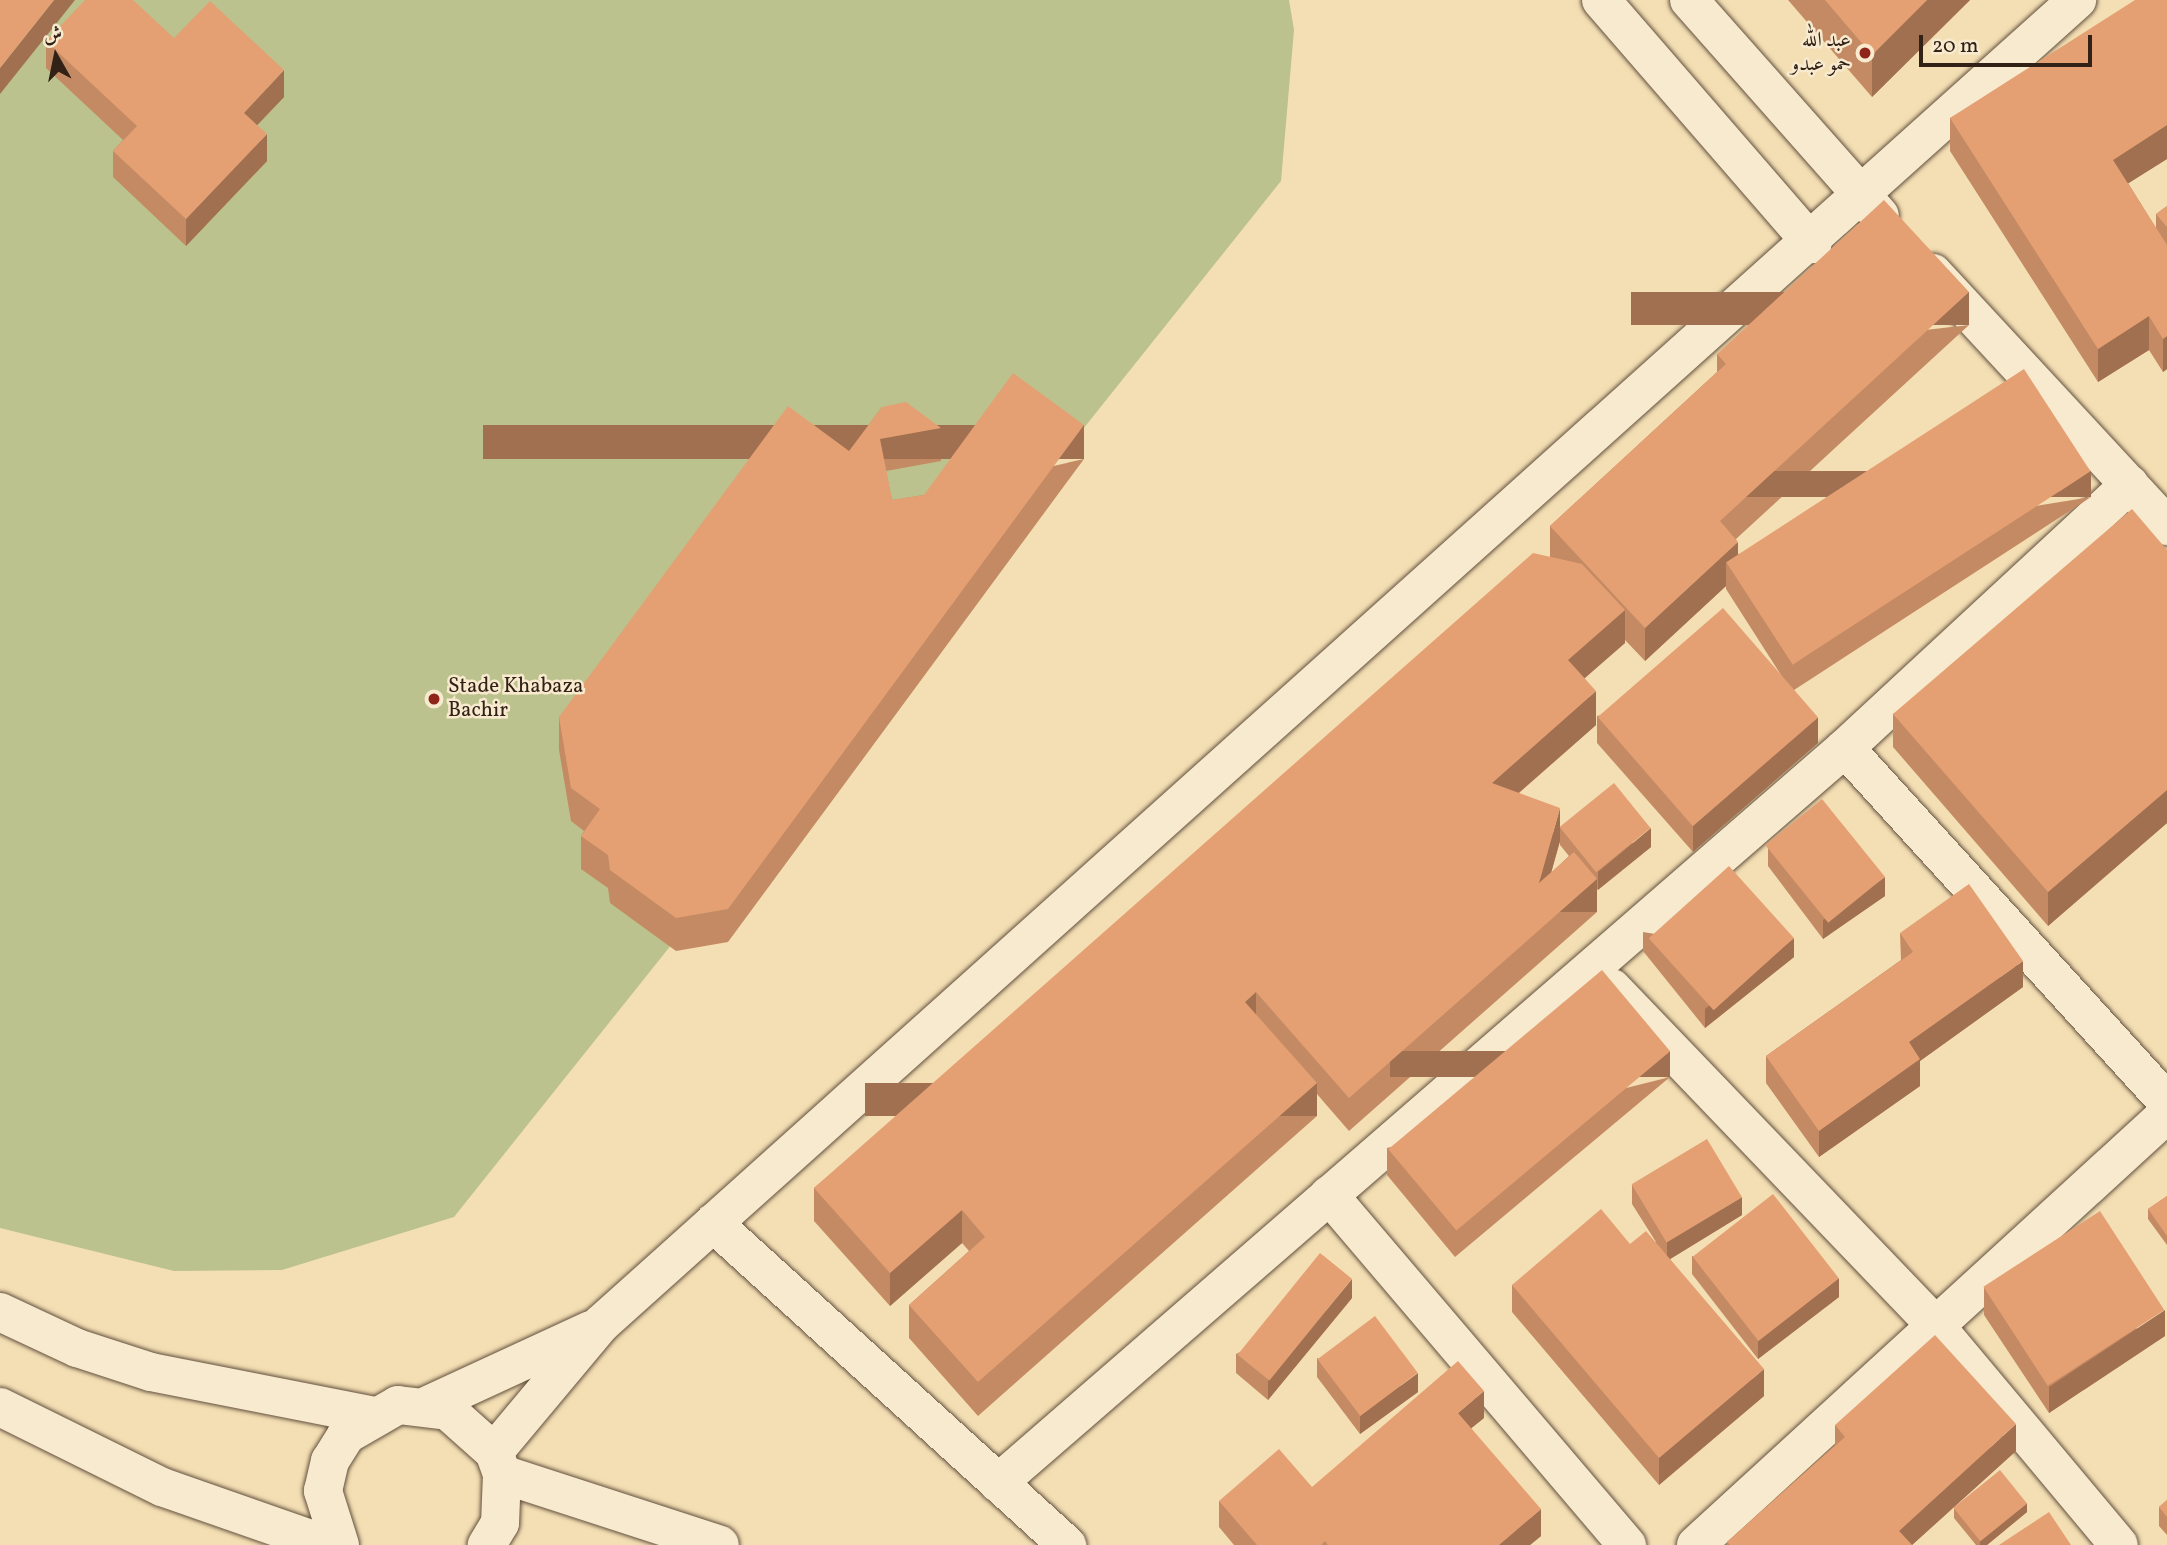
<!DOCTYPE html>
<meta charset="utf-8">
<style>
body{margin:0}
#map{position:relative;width:2167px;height:1545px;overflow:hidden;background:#f4dfb4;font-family:Vollkorn,Amiri,serif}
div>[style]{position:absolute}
.green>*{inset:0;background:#bbc28d}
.roads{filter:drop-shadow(0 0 2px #62503e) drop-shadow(0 0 2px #62503e)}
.minor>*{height:38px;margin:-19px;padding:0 19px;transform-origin:19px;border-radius:19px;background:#f8eace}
.wall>*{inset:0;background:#c48a63}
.shaded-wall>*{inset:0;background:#a07050;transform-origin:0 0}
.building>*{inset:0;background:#e4a073;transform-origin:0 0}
.dots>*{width:19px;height:19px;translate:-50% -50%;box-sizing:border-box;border:4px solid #f8eace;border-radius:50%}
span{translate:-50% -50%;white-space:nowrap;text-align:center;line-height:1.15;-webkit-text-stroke:5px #f8eace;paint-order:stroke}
.poi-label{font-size:21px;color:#312117}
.right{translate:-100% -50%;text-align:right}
.left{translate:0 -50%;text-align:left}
.north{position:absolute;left:21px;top:21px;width:70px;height:70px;-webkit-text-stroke:5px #f8eace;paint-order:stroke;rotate:351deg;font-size:19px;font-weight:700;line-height:28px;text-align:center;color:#312117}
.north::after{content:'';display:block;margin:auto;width:24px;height:32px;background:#312117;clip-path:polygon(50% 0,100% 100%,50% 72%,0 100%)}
.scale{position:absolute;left:1919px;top:35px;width:173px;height:32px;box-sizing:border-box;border:4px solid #312117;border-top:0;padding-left:9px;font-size:21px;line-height:24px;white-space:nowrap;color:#312117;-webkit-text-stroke:5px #f8eace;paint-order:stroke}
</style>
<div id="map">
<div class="green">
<div style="clip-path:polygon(40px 0,1289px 0,1294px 30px,1281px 181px,454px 1217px,282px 1270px,174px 1271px,0 1228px,0 50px)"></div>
</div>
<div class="roads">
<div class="minor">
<div style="left:1601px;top:0;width:323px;rotate:49.1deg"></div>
<div style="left:1689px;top:0;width:288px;rotate:48.5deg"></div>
<div style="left:1933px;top:273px;width:345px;rotate:47.2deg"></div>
<div style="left:1845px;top:748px;width:479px;rotate:47.7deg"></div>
<div style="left:1612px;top:988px;width:465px;rotate:46.2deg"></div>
<div style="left:1934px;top:1324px;width:288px;rotate:50.1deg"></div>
<div style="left:1329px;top:1195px;width:460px;rotate:49.6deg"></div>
<div style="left:713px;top:1223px;width:479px;rotate:42.3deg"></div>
<div style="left:0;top:1312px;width:85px;rotate:25.1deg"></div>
<div style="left:77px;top:1348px;width:78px;rotate:18deg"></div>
<div style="left:151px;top:1372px;width:224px;rotate:11.1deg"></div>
<div style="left:428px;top:1405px;width:179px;rotate:-24.8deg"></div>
<div style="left:0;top:1407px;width:181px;rotate:26.3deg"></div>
<div style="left:162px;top:1487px;width:176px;rotate:19.3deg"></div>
<div style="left:494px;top:1452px;width:167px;rotate:-50.1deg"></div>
<div style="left:601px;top:1324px;width:1983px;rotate:-41.89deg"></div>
<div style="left:502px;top:1474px;width:229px;rotate:18deg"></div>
<div style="left:998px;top:1483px;width:1121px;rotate:-40.95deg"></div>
<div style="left:1845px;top:748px;width:388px;rotate:-42.8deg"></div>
<div style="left:340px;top:1545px;width:57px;rotate:-107.5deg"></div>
<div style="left:323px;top:1491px;width:31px;rotate:-77deg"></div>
<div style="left:330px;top:1461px;width:31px;rotate:-58deg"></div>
<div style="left:346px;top:1435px;width:60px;rotate:-30deg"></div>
<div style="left:398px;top:1405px;width:50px;rotate:6.8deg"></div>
<div style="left:448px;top:1411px;width:62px;rotate:41.7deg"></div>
<div style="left:494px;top:1452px;width:23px;rotate:70deg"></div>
<div style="left:502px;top:1474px;width:49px;rotate:92.3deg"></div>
<div style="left:500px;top:1523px;width:26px;rotate:121deg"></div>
<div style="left:1696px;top:1545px;width:638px;rotate:-42.46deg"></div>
</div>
</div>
<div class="wall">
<div style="clip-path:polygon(1788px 0,1970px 0,1872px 97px)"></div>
<div style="clip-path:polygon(2167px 0,2167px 159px,2128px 183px,2156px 228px,2156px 214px,2167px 206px,2167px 369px,2163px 372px,2149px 350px,2098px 382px,1950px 151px,1950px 118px)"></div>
<div style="clip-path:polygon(174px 38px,284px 97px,257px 125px,267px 161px,186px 246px,113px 177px,113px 151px,123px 140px,46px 68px,46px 41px)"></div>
<div style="clip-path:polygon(1969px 325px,1736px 539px,1738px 554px,2091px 497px,1794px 690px,1818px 743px,1693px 852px,1597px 743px,1597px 716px,1781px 675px,1726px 589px,1726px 586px,1645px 661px,1625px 640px,1625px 643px,1584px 678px,1596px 725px,1519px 793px,1560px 841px,1551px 873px,1569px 856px,1560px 845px,1560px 827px,1651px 847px,1597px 890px,1597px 912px,1349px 1131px,1317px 1094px,1317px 1116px,978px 1416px,909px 1338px,909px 1305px,969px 1251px,962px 1243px,890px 1306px,814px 1221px,814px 1188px,1550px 557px,1550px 526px,1717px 372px,1717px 354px)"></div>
<div style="clip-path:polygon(882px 407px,941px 428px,941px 461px,886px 471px,892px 500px,924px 495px,1084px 459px,728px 942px,676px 951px,610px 903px,608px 888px,581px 869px,581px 836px,584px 831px,571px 821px,559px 750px,559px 717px,849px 451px)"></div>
<div style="clip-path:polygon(2167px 550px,2167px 823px,2048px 926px,1893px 747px,1893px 714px)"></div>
<div style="clip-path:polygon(1768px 848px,1885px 896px,1823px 939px,1768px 866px)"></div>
<div style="clip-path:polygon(1643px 932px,1794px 957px,1705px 1028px,1643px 951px)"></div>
<div style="clip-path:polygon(1900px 933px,2023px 987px,1920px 1061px,1920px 1086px,1819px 1157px,1766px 1083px,1766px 1056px,1901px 960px)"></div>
<div style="clip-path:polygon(1670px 1077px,1455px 1257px,1387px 1175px,1387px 1148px)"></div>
<div style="clip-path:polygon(1632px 1185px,1742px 1215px,1670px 1259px,1764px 1396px,1659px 1485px,1512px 1312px,1512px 1285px,1630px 1244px,1656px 1242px,1632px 1204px)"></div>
<div style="clip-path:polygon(2167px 1196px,2167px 1245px,2148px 1219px,2148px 1209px)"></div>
<div style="clip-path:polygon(1692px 1256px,1839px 1297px,1758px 1359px,1692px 1274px)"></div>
<div style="clip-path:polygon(1984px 1288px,2165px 1336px,2049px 1413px,1984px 1315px)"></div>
<div style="clip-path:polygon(1352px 1298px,1268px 1400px,1236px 1373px,1236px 1354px)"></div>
<div style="clip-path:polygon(1317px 1358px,1418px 1392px,1360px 1434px,1317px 1377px)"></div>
<div style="clip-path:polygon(1484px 1418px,1471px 1428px,1541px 1536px,1530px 1545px,1234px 1545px,1219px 1527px,1219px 1501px,1312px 1487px)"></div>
<div style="clip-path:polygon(1835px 1425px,2016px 1451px,1912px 1545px,1727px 1545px,1727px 1542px,1835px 1445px)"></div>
<div style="clip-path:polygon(2167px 1500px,2167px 1535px,2159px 1526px,2159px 1507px)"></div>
<div style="clip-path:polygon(1954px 1509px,2027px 1512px,1987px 1545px,1976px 1545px,1954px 1518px)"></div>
</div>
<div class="shaded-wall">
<div style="clip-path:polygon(54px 0,75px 0,0 94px,0 68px)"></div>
<div style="clip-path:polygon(1927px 0,1970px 0,1872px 97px,1872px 55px)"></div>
<div style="clip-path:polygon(284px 70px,284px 97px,244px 139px,244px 113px)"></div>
<div style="clip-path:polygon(2167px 125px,2167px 159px,2113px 193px,2113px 160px)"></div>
<div style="clip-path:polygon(267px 134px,267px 161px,186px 246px,186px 219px)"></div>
<div style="left:1969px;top:292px;width:33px;height:338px;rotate:90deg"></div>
<div style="clip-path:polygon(2149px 316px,2149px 350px,2098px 382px,2098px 349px)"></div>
<div style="clip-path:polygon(2167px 336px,2167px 369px,2163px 372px,2163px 339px)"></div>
<div style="left:1084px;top:425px;width:34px;height:601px;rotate:90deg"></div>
<div style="left:2091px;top:471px;width:26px;height:356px;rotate:90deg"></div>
<div style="clip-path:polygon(1738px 542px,1738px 575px,1726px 562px,1726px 586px,1645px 661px,1645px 628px)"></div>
<div style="clip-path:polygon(1625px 610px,1625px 643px,1568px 693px,1568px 660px)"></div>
<div style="clip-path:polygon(1596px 691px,1596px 725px,1492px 816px,1492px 783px)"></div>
<div style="clip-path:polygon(1818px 717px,1818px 743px,1693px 852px,1693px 825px)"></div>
<div style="clip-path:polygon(2167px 790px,2167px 823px,2048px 926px,2048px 892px)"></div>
<div style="clip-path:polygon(1560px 808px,1560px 841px,1539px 916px,1539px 883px)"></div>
<div style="clip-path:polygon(1651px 828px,1651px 847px,1598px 890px,1598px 872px)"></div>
<div style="clip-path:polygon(1885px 877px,1885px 896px,1823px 939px,1823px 920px)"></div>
<div style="left:1597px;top:879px;width:33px;height:331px;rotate:90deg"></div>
<div style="clip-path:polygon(1794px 938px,1794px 957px,1705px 1028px,1705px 1009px)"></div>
<div style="clip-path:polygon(2023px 961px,2023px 987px,1920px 1061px,1920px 1086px,1819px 1157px,1819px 1131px,1909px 1042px)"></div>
<div style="clip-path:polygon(1256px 992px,1256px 1026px,1245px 1002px)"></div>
<div style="left:1670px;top:1051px;width:26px;height:280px;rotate:90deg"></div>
<div style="left:1317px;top:1083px;width:33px;height:452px;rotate:90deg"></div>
<div style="clip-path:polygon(1742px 1197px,1742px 1215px,1667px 1261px,1667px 1242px)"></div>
<div style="clip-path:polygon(962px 1210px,962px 1243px,890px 1306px,890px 1273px)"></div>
<div style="clip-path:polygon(1839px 1278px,1839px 1297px,1758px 1359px,1758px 1341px)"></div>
<div style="clip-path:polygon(1352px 1279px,1352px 1298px,1268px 1400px,1268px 1381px)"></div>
<div style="clip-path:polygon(2165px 1310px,2165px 1336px,2049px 1413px,2049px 1387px)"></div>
<div style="clip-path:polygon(1764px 1369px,1764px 1396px,1659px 1485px,1659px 1458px)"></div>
<div style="clip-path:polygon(1418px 1373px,1418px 1392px,1360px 1434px,1360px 1416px)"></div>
<div style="clip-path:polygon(1484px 1391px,1484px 1418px,1458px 1439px,1458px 1413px)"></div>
<div style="clip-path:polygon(2016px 1424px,2016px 1451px,1912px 1545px,1899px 1531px)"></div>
<div style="clip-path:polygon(2027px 1503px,2027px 1512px,1987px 1545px,1980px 1545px,1980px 1541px)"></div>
<div style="clip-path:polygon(1541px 1509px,1541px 1536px,1530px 1545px,1499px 1545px)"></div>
</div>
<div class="building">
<div style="clip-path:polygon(0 0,54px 0,0 68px)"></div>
<div style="clip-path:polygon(85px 0,133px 0,174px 38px,210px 1px,284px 70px,244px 113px,267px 134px,186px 219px,113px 151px,137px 126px,46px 41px)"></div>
<div style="clip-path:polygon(1825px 0,1927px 0,1872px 55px)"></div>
<div style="clip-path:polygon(2135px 0,2167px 0,2167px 125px,2113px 160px,2167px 245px,2167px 336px,2163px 339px,2149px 316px,2098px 349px,1950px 118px)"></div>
<div style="clip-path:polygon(1884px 200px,1969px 292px,1720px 521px,1738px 542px,1645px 628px,1550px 526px,1726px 364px,1717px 354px)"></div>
<div style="clip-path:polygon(2167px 206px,2167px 227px,2156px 214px)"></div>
<div style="left:2024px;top:369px;width:122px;height:355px;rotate:57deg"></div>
<div style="clip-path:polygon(1013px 373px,1084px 425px,728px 909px,676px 918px,610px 870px,608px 855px,581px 836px,600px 809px,571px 788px,559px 717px,788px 406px,849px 451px,882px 407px,906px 402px,941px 428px,880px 439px,892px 500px,924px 495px)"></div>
<div style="clip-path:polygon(2132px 509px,2167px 550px,2167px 790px,2048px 892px,1893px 714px)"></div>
<div style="clip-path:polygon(1533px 553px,1582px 564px,1625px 610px,1568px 660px,1596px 691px,1492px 783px,1560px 808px,1539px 883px,1574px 852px,1597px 879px,1349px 1098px,1256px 992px,1245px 1002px,1317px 1083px,978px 1382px,909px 1305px,985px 1237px,962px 1210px,890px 1273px,814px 1188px)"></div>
<div style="left:1723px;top:608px;width:145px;height:166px;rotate:49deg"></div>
<div style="left:1614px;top:783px;width:58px;height:70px;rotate:51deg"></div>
<div style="left:1822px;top:799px;width:100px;height:73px;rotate:51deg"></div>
<div style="left:1729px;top:866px;width:97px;height:108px;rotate:48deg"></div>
<div style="clip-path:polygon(1969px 884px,2023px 961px,1909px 1042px,1920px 1059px,1819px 1131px,1766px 1056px,1913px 952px,1900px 933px)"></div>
<div style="left:1602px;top:970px;width:106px;height:279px;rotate:50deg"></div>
<div style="left:1707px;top:1139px;width:68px;height:88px;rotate:59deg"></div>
<div style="left:1773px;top:1194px;width:107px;height:102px;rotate:52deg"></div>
<div style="clip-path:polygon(2167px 1196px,2167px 1236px,2148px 1209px)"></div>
<div style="clip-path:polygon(1601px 1209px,1630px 1244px,1646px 1231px,1764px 1369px,1659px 1458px,1512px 1285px)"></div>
<div style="left:2100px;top:1211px;width:118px;height:139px;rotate:57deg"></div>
<div style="left:1320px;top:1253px;width:41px;height:131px;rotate:39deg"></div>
<div style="left:1375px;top:1316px;width:71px;height:72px;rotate:53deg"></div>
<div style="clip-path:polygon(1935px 1335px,2016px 1424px,1899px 1531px,1912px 1545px,1730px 1545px,1727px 1542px,1845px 1437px,1835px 1425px)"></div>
<div style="clip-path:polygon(1458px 1361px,1484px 1391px,1458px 1413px,1541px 1509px,1499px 1545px,1328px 1545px,1325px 1541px,1321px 1545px,1257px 1545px,1219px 1501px,1279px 1449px,1312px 1487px)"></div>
<div style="left:2000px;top:1470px;width:43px;height:60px;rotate:51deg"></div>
<div style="clip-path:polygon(2167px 1500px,2167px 1517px,2159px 1507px)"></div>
<div style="clip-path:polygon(2049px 1512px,2071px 1545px,1999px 1545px)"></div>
</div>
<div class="dots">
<div style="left:1865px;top:53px;background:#8f2418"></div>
<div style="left:434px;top:699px;background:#8f2418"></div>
</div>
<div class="poi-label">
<span class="right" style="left:1851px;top:53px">عبد الله<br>حمو عبدو</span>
<span class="left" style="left:448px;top:699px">Stade Khabaza<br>Bachir</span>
</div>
<div class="north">ش</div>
<div class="scale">20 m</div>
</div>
